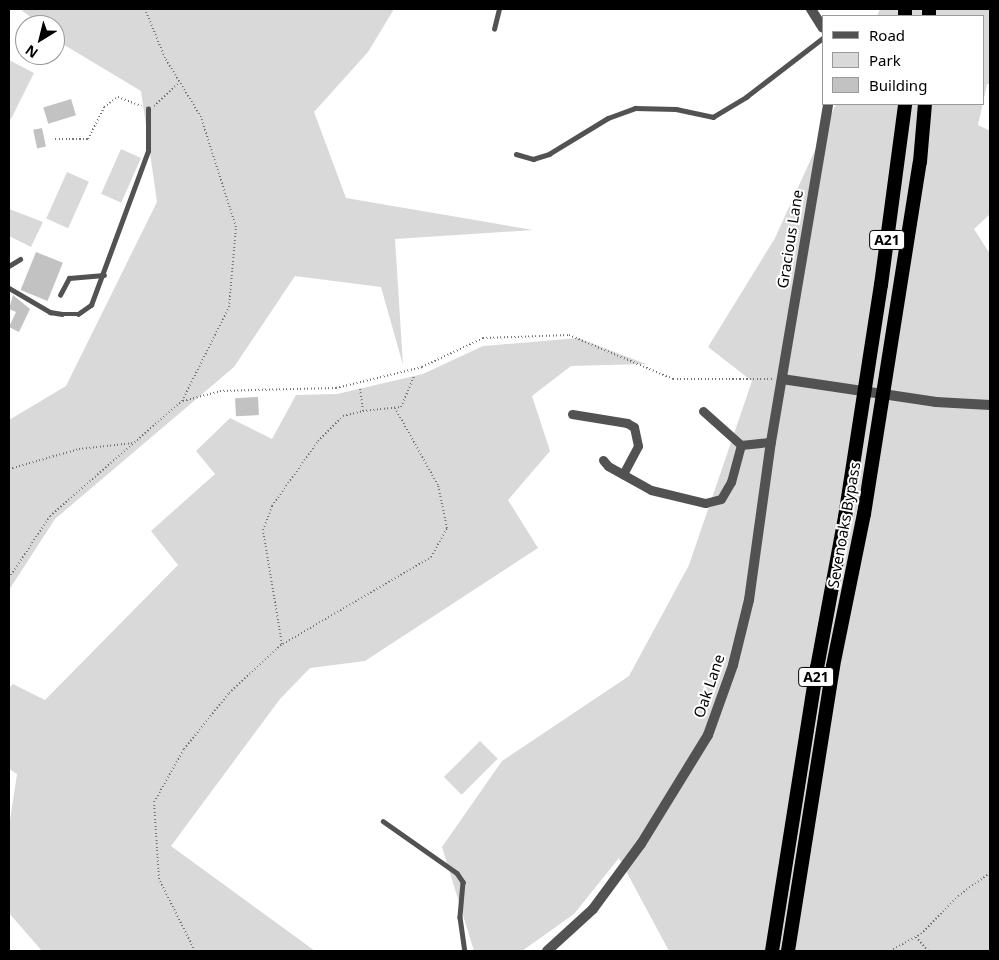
<!DOCTYPE html>
<style>
body{margin:0}
#map{position:relative;width:999px;height:960px;overflow:hidden;background:#fff;font-family:"Noto Sans",sans-serif}
div>[style]{position:absolute}
.green>*{inset:0;background:#d9d9d9;transform-origin:0 0}
.building>*{inset:0;background:#c2c2c2;transform-origin:0 0}
.path>*{height:2px;margin-top:-1px;transform-origin:0;background:repeating-linear-gradient(90deg,#747474 0 1px,transparent 0 3.5px)}
.service>*{height:4.5px;margin:-2.25px;padding:0 2.25px;transform-origin:2.25px;border-radius:2.25px;background:#525252}
.minor>*{height:9px;margin:-4.5px;padding:0 4.5px;transform-origin:4.5px;border-radius:4.5px;background:#525252}
.tertiary>*{height:10px;margin:-5px;padding:0 5px;transform-origin:5px;border-radius:5px;background:#525252}
.trunk>*{height:14px;margin:-7px;padding:0 7px;transform-origin:7px;border-radius:7px;background:#000}
span{translate:-50% -50%;white-space:nowrap;text-align:center;line-height:1.15;-webkit-text-stroke:4px #fff;paint-order:stroke}
.shield-label span{padding:1px 4px;background:#fff;border:1px solid;border-radius:4px;-webkit-text-stroke-width:0}
.shield-label{font-size:14px;color:#000;font-weight:700}
.street-label{font-size:15px;color:#000}
.frame{position:absolute;inset:0;border:10px solid #000;pointer-events:none}
.legend{position:absolute;left:822px;top:15px;width:162px;height:90px;box-sizing:border-box;background:#fff;border:1px solid #999;margin:0;padding:6px 9px;list-style:none;font-size:15px;color:#000}
.legend li{display:flex;align-items:center;gap:10px;height:25px}
.legend b{width:25px;border:1px solid #999}
.north{position:absolute;left:15px;top:15px;width:50px;height:50px;box-sizing:border-box;background:#fff;border:1px solid #999;border-radius:50%;rotate:216deg;font-size:14px;font-weight:700;line-height:20px;text-align:center;color:#000}
.north::after{content:'';display:block;margin:auto;width:18px;height:22px;background:#000;clip-path:polygon(50% 0,100% 100%,50% 72%,0 100%)}
</style>
<div id="map">
<div class="green">
<div style="clip-path:polygon(20px 9px,394px 9px,368px 52px,314px 112px,346px 198px,533px 230px,395px 239px,403px 365px,381px 287px,295px 276px,234px 367px,55px 519px,9px 590px,9px 420px,66px 386px,157px 202px,141px 91px,61px 43px,55px 38px,55px 25px,41px 25px)"></div>
<div style="clip-path:polygon(880px 9px,990px 9px,990px 84px,987px 84px,978px 125px,990px 131px,990px 214px,974px 229px,990px 254px,990px 951px,669px 951px,619px 858px,574px 914px,522px 951px,474px 951px,442px 847px,502px 761px,629px 676px,689px 565px,752px 381px,708px 347px,775px 238px,836px 104px,983px 104px,983px 16px,877px 16px)"></div>
<div style="clip-path:polygon(9px 60px,34px 73px,11px 119px,9px 119px)"></div>
<div style="left:121px;top:149px;width:22px;height:49px;rotate:24deg"></div>
<div style="left:67px;top:172px;width:24px;height:51px;rotate:24deg"></div>
<div style="clip-path:polygon(9px 209px,43px 222px,31px 247px,9px 236px)"></div>
<div style="clip-path:polygon(578px 338px,646px 364px,571px 366px,532px 396px,550px 451px,508px 500px,538px 548px,365px 661px,310px 668px,280px 699px,171px 846px,315px 951px,42px 951px,9px 913px,9px 827px,17px 774px,9px 769px,9px 688px,13px 684px,45px 700px,178px 565px,151px 531px,215px 474px,196px 451px,230px 418px,272px 439px,296px 395px,337px 394px,423px 374px,483px 346px)"></div>
<div style="left:480px;top:741px;width:25px;height:51px;rotate:45deg"></div>
</div>
<div class="building">
<div style="left:71px;top:99px;width:17px;height:29px;rotate:73deg"></div>
<div style="left:42px;top:128px;width:19px;height:9px;rotate:78deg"></div>
<div style="left:36px;top:252px;width:29px;height:41px;rotate:22deg"></div>
<div style="clip-path:polygon(13px 295px,30px 309px,19px 332px,9px 327px,16px 312px,9px 309px)"></div>
<div style="left:258px;top:397px;width:18px;height:23px;rotate:87deg"></div>
</div>
<div class="path">
<div style="left:154px;top:106px;width:35px;rotate:-43deg"></div>
<div style="left:55px;top:139px;width:33px"></div>
<div style="left:88px;top:139px;width:36px;rotate:-63deg"></div>
<div style="left:104px;top:107px;width:17px;rotate:-36deg"></div>
<div style="left:118px;top:97px;width:25px;rotate:21deg"></div>
<div style="left:360px;top:389px;width:22px;rotate:82deg"></div>
<div style="left:363px;top:411px;width:38px;rotate:-6deg"></div>
<div style="left:401px;top:407px;width:34px;rotate:-67deg"></div>
<div style="left:183px;top:401px;width:38px;rotate:-15deg"></div>
<div style="left:220px;top:391px;width:116px;rotate:-1.5deg"></div>
<div style="left:336px;top:388px;width:89px;rotate:-13.7deg"></div>
<div style="left:422px;top:367px;width:68px;rotate:-25.4deg"></div>
<div style="left:483px;top:338px;width:86px;rotate:-2deg"></div>
<div style="left:569px;top:335px;width:113px;rotate:22.9deg"></div>
<div style="left:673px;top:379px;width:99px"></div>
<div style="left:9px;top:469px;width:73px;rotate:-15.9deg"></div>
<div style="left:79px;top:449px;width:55px;rotate:-6.2deg"></div>
<div style="left:9px;top:578px;width:74px;rotate:-56.5deg"></div>
<div style="left:50px;top:516px;width:175px;rotate:-41.1deg"></div>
<div style="left:182px;top:401px;width:105px;rotate:-63.4deg"></div>
<div style="left:229px;top:307px;width:80px;rotate:-85deg"></div>
<div style="left:236px;top:227px;width:115px;rotate:-107.7deg"></div>
<div style="left:201px;top:117px;width:69px;rotate:-121.4deg"></div>
<div style="left:165px;top:58px;width:53px;rotate:-112.2deg"></div>
<div style="left:283px;top:644px;width:172px;rotate:-30.4deg"></div>
<div style="left:431px;top:557px;width:33px;rotate:-61deg"></div>
<div style="left:447px;top:528px;width:44px;rotate:-101.8deg"></div>
<div style="left:438px;top:485px;width:88px;rotate:-119.2deg"></div>
<div style="left:916px;top:937px;width:18px;rotate:49deg"></div>
<div style="left:195px;top:951px;width:80px;rotate:-116.6deg"></div>
<div style="left:159px;top:879px;width:77px;rotate:-93.7deg"></div>
<div style="left:154px;top:802px;width:61px;rotate:-60.5deg"></div>
<div style="left:184px;top:749px;width:72px;rotate:-51.2deg"></div>
<div style="left:229px;top:693px;width:72px;rotate:-42.8deg"></div>
<div style="left:282px;top:644px;width:116px;rotate:-99.5deg"></div>
<div style="left:263px;top:530px;width:26px;rotate:-69deg"></div>
<div style="left:272px;top:506px;width:80px;rotate:-54.7deg"></div>
<div style="left:318px;top:441px;width:35px;rotate:-45deg"></div>
<div style="left:343px;top:416px;width:21px;rotate:-14deg"></div>
<div style="left:890px;top:951px;width:35px;rotate:-29deg"></div>
<div style="left:921px;top:934px;width:53px;rotate:-45.8deg"></div>
<div style="left:958px;top:896px;width:39px;rotate:-36deg"></div>
</div>
<div class="service">
<div style="left:494px;top:29px;width:21px;rotate:-76deg"></div>
<div style="left:516px;top:154px;width:18px;rotate:16deg"></div>
<div style="left:533px;top:159px;width:17px;rotate:-17deg"></div>
<div style="left:549px;top:154px;width:69px;rotate:-31.4deg"></div>
<div style="left:608px;top:118px;width:29px;rotate:-20deg"></div>
<div style="left:635px;top:108px;width:41px;rotate:1.4deg"></div>
<div style="left:676px;top:109px;width:38px;rotate:12deg"></div>
<div style="left:713px;top:117px;width:39px;rotate:-31deg"></div>
<div style="left:746px;top:97px;width:97px;rotate:-37.5deg"></div>
<div style="left:9px;top:266px;width:13px;rotate:-32deg"></div>
<div style="left:9px;top:288px;width:48px;rotate:30.3deg"></div>
<div style="left:50px;top:312px;width:12px;rotate:9deg"></div>
<div style="left:62px;top:314px;width:16px"></div>
<div style="left:78px;top:314px;width:16px;rotate:-35deg"></div>
<div style="left:91px;top:305px;width:164px;rotate:-69.7deg"></div>
<div style="left:148px;top:151px;width:42px;rotate:-90deg"></div>
<div style="left:60px;top:295px;width:19px;rotate:-62deg"></div>
<div style="left:69px;top:278px;width:35px;rotate:-5deg"></div>
<div style="left:383px;top:821px;width:90px;rotate:35.1deg"></div>
<div style="left:457px;top:873px;width:11px;rotate:56deg"></div>
<div style="left:463px;top:882px;width:35px;rotate:95deg"></div>
<div style="left:460px;top:917px;width:34px;rotate:82deg"></div>
</div>
<div class="minor">
<div style="left:703px;top:411px;width:51px;rotate:41.8deg"></div>
<div style="left:572px;top:414px;width:56px;rotate:9.3deg"></div>
<div style="left:627px;top:423px;width:8px;rotate:30deg"></div>
<div style="left:634px;top:427px;width:19px;rotate:78deg"></div>
<div style="left:638px;top:446px;width:32px;rotate:118deg"></div>
<div style="left:603px;top:460px;width:8px;rotate:50deg"></div>
<div style="left:608px;top:466px;width:49px;rotate:29.2deg"></div>
<div style="left:651px;top:490px;width:56px;rotate:13.5deg"></div>
<div style="left:705px;top:503px;width:16px;rotate:-14deg"></div>
<div style="left:721px;top:499px;width:20px;rotate:-60deg"></div>
<div style="left:731px;top:482px;width:38px;rotate:-75deg"></div>
<div style="left:741px;top:445px;width:30px;rotate:-6deg"></div>
</div>
<div class="tertiary">
<div style="left:811px;top:9px;width:22px;rotate:58deg"></div>
<div style="left:782px;top:379px;width:156px;rotate:8.5deg"></div>
<div style="left:936px;top:402px;width:54px;rotate:3.2deg"></div>
<div style="left:547px;top:951px;width:62px;rotate:-42.4deg"></div>
<div style="left:593px;top:909px;width:81px;rotate:-53.6deg"></div>
<div style="left:641px;top:844px;width:128px;rotate:-58.4deg"></div>
<div style="left:708px;top:735px;width:74px;rotate:-70.3deg"></div>
<div style="left:733px;top:665px;width:67px;rotate:-76.2deg"></div>
<div style="left:749px;top:600px;width:160px;rotate:-82.1deg"></div>
<div style="left:771px;top:442px;width:343px;rotate:-80.4deg"></div>
</div>
<div class="trunk">
<div style="left:905px;top:9px;width:7px;rotate:90deg"></div>
<div style="left:929px;top:9px;width:7px;rotate:90deg"></div>
<div style="left:772px;top:951px;width:287px;rotate:-81deg"></div>
<div style="left:817px;top:668px;width:154px;rotate:-79.5deg"></div>
<div style="left:845px;top:517px;width:235px;rotate:-81.2deg"></div>
<div style="left:881px;top:285px;width:183px;rotate:-82.4deg"></div>
<div style="left:788px;top:951px;width:289px;rotate:-81deg"></div>
<div style="left:833px;top:666px;width:155px;rotate:-78.5deg"></div>
<div style="left:864px;top:514px;width:356px;rotate:-81deg"></div>
<div style="left:920px;top:162px;width:58px;rotate:-85.1deg"></div>
</div>
<div class="shield-label">
<span style="left:887px;top:240px">A21</span>
<span style="left:816px;top:677px">A21</span>
</div>
<div class="street-label">
<span style="left:790px;top:239px;rotate:-81deg">Gracious Lane</span>
<span style="left:844px;top:525px;rotate:-80deg">Sevenoaks Bypass</span>
<span style="left:709px;top:686px;rotate:-71deg">Oak Lane</span>
</div>
<div class="frame"></div>
<ul class="legend">
<li><b style="height:6px;background:#525252"></b>Road</li>
<li><b style="height:14px;background:#d9d9d9"></b>Park</li>
<li><b style="height:14px;background:#c2c2c2"></b>Building</li>
</ul>
<div class="north">N</div>
</div>
